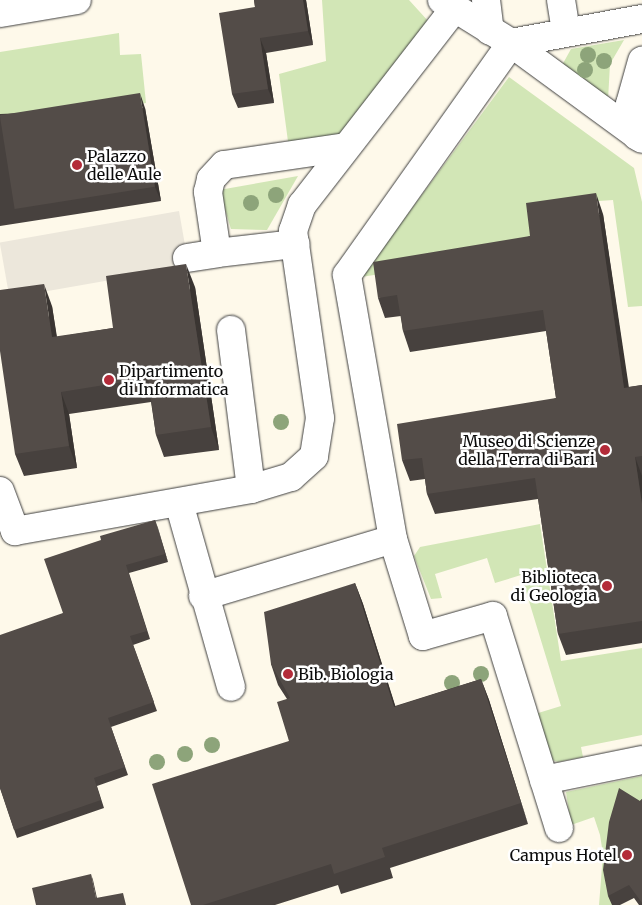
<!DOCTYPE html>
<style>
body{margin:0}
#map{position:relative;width:642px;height:905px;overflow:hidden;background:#fef9ea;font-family:Merriweather,serif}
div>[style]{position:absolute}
.green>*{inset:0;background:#d2e6b6}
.plaza>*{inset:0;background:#ece7db;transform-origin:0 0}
.roads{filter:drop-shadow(0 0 1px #3e3e3e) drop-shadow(0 0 1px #3e3e3e)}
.minor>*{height:28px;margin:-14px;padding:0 14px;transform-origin:14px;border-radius:14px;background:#fff}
.trees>*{width:16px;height:16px;margin:-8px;border-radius:50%;background:#8da47a}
.wall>*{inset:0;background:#47413e}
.shaded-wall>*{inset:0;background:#3a3532}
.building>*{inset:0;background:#534c48;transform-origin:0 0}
.dots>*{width:14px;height:14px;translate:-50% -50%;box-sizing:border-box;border:2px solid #fff;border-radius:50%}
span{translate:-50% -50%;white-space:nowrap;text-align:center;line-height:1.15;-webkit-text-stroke:5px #fff;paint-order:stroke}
.poi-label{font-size:16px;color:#0b0b0b}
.left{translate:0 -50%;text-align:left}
.right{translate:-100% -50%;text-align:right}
</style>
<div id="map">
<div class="green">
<div style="clip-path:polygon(322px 0,409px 0,429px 22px,344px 141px,289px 149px,279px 74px,326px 61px)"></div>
<div style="clip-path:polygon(119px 33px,120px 55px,141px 54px,146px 103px,0 124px,0 52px)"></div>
<div style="clip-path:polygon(624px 40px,610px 64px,608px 100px,561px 67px,571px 49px)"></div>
<div style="clip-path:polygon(509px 77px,634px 168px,642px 202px,642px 306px,628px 307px,613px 200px,530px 206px,535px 250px,361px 277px)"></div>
<div style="clip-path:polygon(298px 176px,267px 230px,231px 229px,219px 190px)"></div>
<div style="clip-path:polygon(540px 524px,561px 661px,642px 648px,642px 735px,581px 747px,583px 757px,558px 762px,552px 760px,535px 714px,561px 706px,521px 575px,495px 583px,487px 558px,435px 574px,442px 598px,431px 599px,414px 556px,420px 547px)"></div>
<div style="clip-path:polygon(642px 776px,642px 811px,612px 905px,599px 905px,603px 854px,600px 835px,594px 817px,571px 825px,566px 792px)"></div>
</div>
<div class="plaza">
<div style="left:179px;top:211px;width:56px;height:182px;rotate:80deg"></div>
</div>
<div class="roads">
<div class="minor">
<div style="left:442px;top:0;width:81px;rotate:31.9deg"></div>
<div style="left:511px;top:43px;width:162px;rotate:36.2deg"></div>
<div style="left:486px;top:0;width:31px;rotate:83deg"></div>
<div style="left:561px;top:0;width:33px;rotate:81deg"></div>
<div style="left:0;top:13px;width:78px;rotate:-9.6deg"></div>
<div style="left:637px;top:136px;width:33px;rotate:-102deg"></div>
<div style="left:630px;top:104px;width:45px;rotate:-74.4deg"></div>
<div style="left:217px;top:253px;width:79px;rotate:-6.6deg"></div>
<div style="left:187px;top:258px;width:30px;rotate:-9deg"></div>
<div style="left:217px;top:253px;width:62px;rotate:-98.4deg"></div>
<div style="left:208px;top:192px;width:13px;rotate:-77deg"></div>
<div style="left:211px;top:179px;width:19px;rotate:-47deg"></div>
<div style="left:224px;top:165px;width:123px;rotate:-8.4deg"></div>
<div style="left:231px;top:330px;width:160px;rotate:82.8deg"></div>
<div style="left:0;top:491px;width:43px;rotate:69.4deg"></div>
<div style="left:15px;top:531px;width:240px;rotate:-10.1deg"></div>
<div style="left:251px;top:489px;width:42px;rotate:-16.7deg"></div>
<div style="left:291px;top:477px;width:31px;rotate:-42deg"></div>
<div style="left:314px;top:456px;width:38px;rotate:-81deg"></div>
<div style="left:320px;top:418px;width:189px;rotate:-98.2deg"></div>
<div style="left:293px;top:231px;width:28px;rotate:-71deg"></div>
<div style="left:302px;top:205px;width:249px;rotate:-52.2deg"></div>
<div style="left:179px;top:503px;width:191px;rotate:74.2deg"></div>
<div style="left:203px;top:596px;width:198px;rotate:-16.7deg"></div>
<div style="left:544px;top:780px;width:100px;rotate:-11.5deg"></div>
<div style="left:559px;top:828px;width:222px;rotate:-107.3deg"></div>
<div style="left:493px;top:616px;width:73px;rotate:164.1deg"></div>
<div style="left:423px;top:636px;width:102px;rotate:-107.2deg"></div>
<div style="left:393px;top:539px;width:268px;rotate:-99.9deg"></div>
<div style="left:347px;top:275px;width:284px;rotate:-54.7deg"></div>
<div style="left:511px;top:43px;width:133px;rotate:-10.4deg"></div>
</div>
</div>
<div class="trees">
<div style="left:588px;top:55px"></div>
<div style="left:604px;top:61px"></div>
<div style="left:585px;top:70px"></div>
<div style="left:276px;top:195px"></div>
<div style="left:251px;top:203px"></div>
<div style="left:281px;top:422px"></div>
<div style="left:481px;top:674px"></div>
<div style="left:452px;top:683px"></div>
<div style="left:212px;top:745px"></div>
<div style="left:185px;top:754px"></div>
<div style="left:157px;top:762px"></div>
</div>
<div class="wall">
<div style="clip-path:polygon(254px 0,306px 0,313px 45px,266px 53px,274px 103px,238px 108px,232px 94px,255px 7px)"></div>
<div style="clip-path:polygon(145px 108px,161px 201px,0 226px,0 114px)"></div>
<div style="clip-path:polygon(603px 214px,628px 387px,642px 385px,642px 643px,566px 655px,558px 634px,538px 499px,435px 514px,427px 494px,425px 479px,410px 481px,402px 460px,556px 398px,546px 331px,410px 352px,403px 331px,401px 316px,385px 318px,378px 298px,530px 236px)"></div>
<div style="clip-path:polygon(195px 287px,219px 450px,164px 457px,156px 435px,151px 402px,69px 414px,77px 468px,24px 476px,15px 454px,52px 306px,57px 337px,113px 328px)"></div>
<div style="clip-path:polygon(155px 520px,168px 562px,129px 573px,150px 639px,133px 645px,157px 711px,111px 727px,128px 775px,97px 786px,104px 808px,17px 838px,0 788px,63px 613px)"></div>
<div style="clip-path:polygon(355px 583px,363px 604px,395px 706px,481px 679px,489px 700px,528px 824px,390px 868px,393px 878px,341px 894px,338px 885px,275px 905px,191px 905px,289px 741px,287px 699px,278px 685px,271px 664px)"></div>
<div style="clip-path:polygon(642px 799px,642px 905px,639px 905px,634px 898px,620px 905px,612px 905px,608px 896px,640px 801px)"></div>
</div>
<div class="shaded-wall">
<div style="clip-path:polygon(303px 0,306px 0,313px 45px,308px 31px)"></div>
<div style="clip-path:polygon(260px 38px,266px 53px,274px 103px,268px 89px)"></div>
<div style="clip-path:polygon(140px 93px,145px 108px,161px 201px,155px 187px)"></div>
<div style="clip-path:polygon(596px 193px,603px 214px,632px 408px,624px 388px)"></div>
<div style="clip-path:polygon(186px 264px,195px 287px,219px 450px,211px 427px)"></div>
<div style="clip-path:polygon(44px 284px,52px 306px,60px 360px,52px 337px)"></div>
<div style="clip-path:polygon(61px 392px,69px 414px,77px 468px,69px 446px)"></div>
<div style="clip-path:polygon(635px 457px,642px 476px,642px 504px)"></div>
<div style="clip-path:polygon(155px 520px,158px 528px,168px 562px,165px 554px)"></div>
<div style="clip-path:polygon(355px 583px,363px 604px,402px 727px,394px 707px)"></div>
<div style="clip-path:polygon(481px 679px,489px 700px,528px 824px,521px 803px)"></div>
<div style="clip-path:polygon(91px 874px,93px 880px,98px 903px,96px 898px)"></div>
</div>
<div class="building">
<div style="clip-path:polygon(254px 0,303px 0,308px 31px,260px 38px,268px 89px,232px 94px,219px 13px,255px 7px)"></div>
<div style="left:140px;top:93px;width:95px;height:142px;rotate:81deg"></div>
<div style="clip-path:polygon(596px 193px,624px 388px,642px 385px,642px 456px,635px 457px,642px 504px,642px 621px,558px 634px,535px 478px,427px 494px,422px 458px,402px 460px,397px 424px,556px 398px,543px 310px,403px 331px,397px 295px,378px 298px,373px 262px,530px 236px,526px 203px)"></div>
<div style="clip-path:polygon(186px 264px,211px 427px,156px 435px,148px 378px,61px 392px,69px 446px,15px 454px,0 351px,0 290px,44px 284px,52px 337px,113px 328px,106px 276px)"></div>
<div style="clip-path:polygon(155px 520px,165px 554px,126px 565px,147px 631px,130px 636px,154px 702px,108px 718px,125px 767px,94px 778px,101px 800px,14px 830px,0 788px,0 635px,63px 613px,44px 559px,101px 540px,100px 536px)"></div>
<div style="clip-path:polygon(355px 583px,394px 707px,481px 679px,521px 803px,382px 848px,385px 857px,334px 874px,331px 864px,203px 905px,191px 905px,152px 784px,289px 741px,277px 702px,290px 698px,271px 664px,264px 612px)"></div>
<div style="clip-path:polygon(619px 788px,640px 801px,642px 799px,642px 903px,629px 885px,608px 896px,603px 870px,609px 822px)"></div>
<div style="clip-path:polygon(91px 874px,96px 898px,123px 893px,126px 905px,36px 905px,32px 888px)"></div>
</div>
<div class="dots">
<div style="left:77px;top:165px;background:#b32b39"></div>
<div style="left:109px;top:380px;background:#b32b39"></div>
<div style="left:605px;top:450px;background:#b32b39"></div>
<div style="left:607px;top:586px;background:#b32b39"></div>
<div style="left:288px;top:674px;background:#b32b39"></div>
<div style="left:627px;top:855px;background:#b32b39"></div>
</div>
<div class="poi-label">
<span class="left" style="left:87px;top:165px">Palazzo<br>delle Aule</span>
<span class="left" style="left:119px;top:380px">Dipartimento<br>di Informatica</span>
<span class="right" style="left:595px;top:450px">Museo di Scienze<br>della Terra di Bari</span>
<span class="right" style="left:597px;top:586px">Biblioteca<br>di Geologia</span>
<span class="left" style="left:298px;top:674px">Bib. Biologia</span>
<span class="right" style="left:617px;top:855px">Campus Hotel</span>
</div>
</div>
